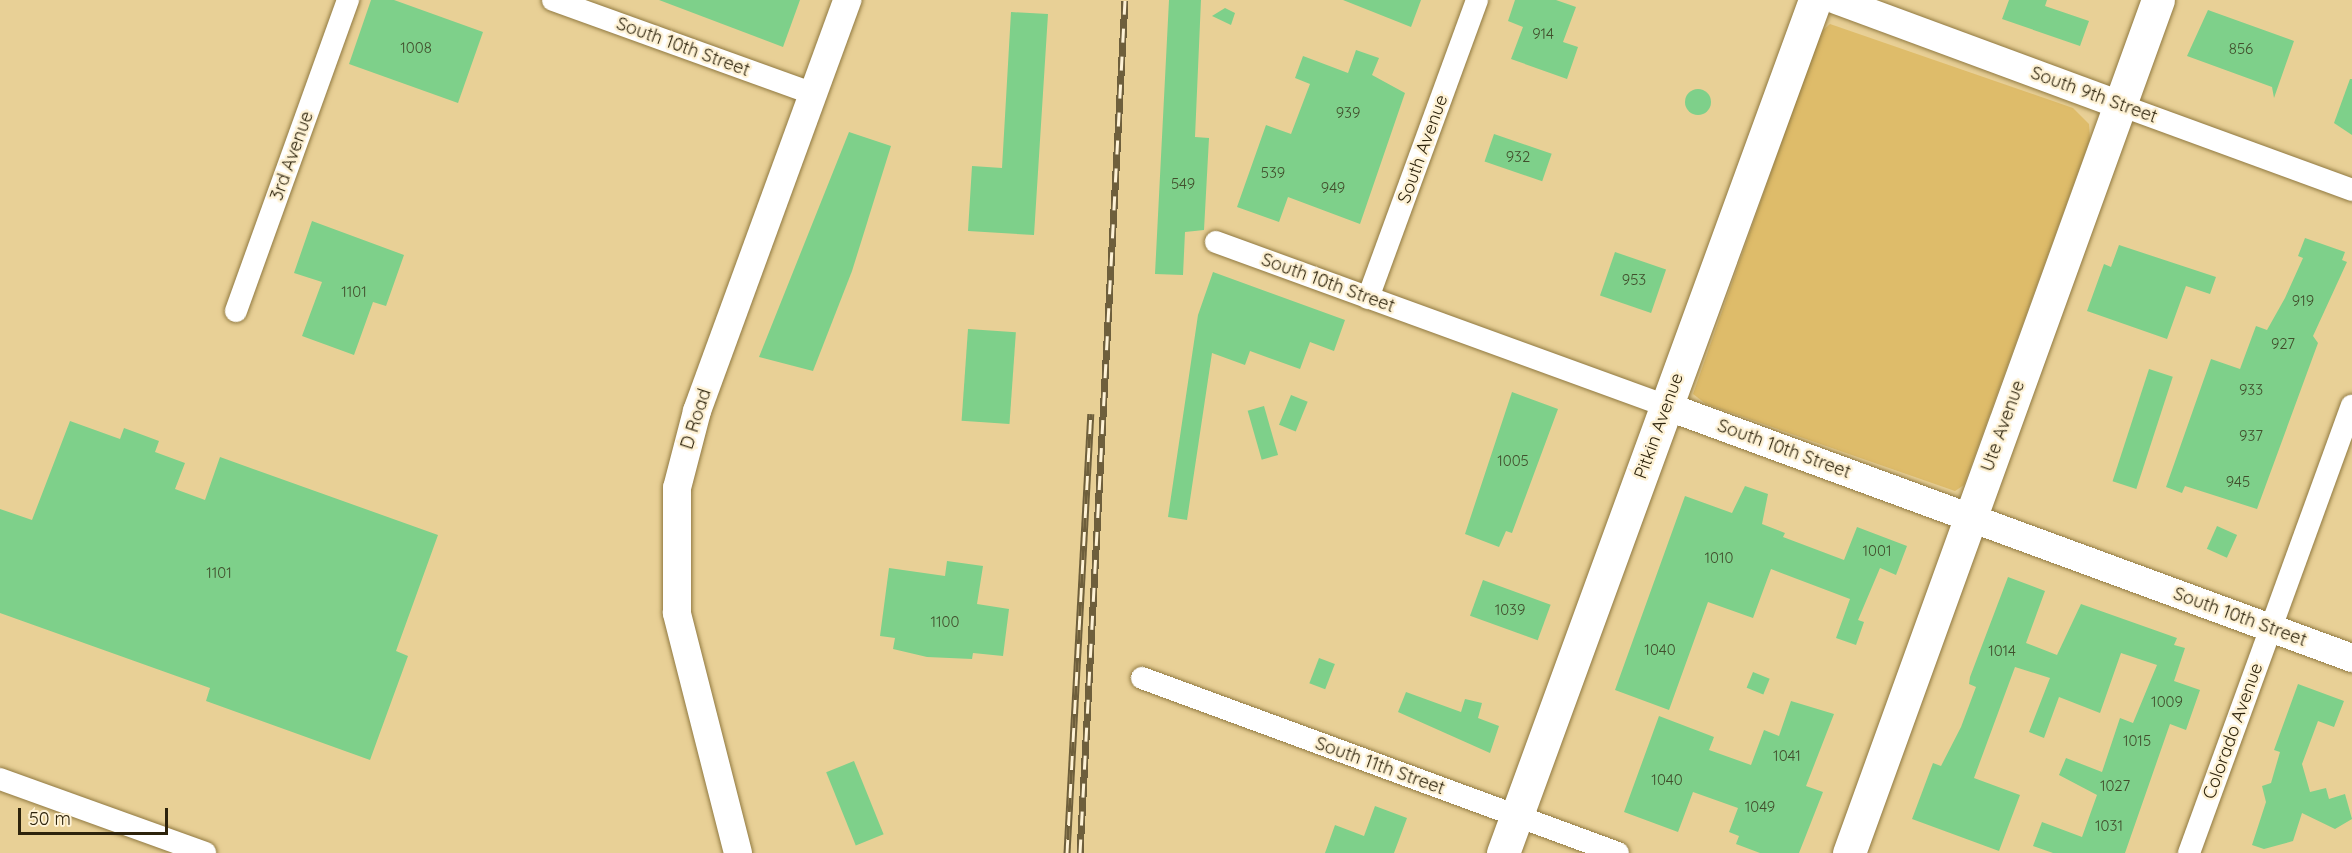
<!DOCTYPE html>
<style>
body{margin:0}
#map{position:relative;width:2352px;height:853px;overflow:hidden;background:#e8d096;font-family:Quicksand,sans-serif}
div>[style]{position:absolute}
.green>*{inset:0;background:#debc6a}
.building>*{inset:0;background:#7ed08a;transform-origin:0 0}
.round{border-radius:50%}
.roads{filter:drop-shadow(0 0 2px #907941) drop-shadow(0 0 2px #907941)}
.minor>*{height:22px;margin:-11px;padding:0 11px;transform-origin:11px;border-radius:11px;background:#fff}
.tertiary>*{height:28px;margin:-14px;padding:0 14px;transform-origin:14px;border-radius:14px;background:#fff}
.primary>*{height:33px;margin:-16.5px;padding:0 16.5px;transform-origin:16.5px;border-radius:16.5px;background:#fff}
.rail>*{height:7px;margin-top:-3.5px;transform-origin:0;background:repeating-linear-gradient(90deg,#fef2d5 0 14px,#6e5f3c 0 28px);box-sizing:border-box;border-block:2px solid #6e5f3c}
span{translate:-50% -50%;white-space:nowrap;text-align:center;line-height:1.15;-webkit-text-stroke:5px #fef2d5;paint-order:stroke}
.number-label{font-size:15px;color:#414e2c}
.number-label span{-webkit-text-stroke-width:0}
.street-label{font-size:18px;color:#2d230c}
.scale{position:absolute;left:18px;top:808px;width:150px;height:27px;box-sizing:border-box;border:3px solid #2d230c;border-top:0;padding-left:8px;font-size:18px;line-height:21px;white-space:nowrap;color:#2d230c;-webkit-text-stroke:4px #fef2d5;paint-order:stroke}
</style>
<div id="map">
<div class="green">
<div style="clip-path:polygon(1830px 24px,2073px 108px,2089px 124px,2090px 139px,1964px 485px,1955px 491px,1706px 404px,1693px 394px,1820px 33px)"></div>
</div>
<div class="building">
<div style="clip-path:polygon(371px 0,394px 0,483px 32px,458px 103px,349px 64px)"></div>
<div style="clip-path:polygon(659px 0,800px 0,783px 47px)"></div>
<div style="clip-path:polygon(1169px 0,1201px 0,1195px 137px,1209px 138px,1204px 230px,1185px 232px,1183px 275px,1155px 274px)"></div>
<div style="clip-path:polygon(1343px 0,1421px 0,1411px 27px)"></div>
<div style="clip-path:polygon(1515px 0,1556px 0,1576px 7px,1563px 42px,1578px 47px,1567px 79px,1511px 59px,1523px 27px,1508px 21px)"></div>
<div style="clip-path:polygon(2009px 0,2047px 0,2045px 6px,2089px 21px,2080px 46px,2002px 19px)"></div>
<div style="clip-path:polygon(1225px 8px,1235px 13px,1231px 25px,1212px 16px)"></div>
<div style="clip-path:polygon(2208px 10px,2294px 41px,2274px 98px,2272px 87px,2187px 56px)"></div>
<div style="clip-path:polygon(1011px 12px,1048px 14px,1034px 235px,968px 231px,972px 166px,1002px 168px)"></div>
<div style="clip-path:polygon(1356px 50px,1379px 58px,1372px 75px,1405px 93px,1360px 224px,1288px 197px,1279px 222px,1237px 207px,1266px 125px,1291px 134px,1310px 84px,1295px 78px,1303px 56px,1348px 73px)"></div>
<div style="clip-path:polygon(2350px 79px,2352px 79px,2352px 135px,2334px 123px)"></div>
<div class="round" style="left:1685px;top:89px;width:26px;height:26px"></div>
<div style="clip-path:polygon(849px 132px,891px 146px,852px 271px,813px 371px,759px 357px)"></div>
<div style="left:1494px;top:134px;width:61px;height:29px;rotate:19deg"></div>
<div style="clip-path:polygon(312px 221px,404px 255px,386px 306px,373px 302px,354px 355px,302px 336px,322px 282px,294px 273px)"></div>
<div style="clip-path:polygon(2305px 238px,2345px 252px,2342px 260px,2347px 262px,2313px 336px,2318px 343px,2257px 509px,2185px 486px,2182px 493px,2166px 487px,2211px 359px,2240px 369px,2256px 326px,2267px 330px,2285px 298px,2303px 258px,2298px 256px)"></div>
<div style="clip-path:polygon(2119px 245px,2216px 277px,2210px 294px,2186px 286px,2167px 339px,2087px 311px,2104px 264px,2111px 267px)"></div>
<div style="left:1615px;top:252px;width:54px;height:46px;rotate:19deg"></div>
<div style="clip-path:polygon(1213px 272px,1345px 320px,1334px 351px,1310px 342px,1300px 369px,1250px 351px,1245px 365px,1212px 353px,1187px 520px,1168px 517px,1198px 315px)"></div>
<div style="left:968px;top:329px;width:48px;height:92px;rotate:4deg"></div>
<div style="left:2149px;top:369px;width:25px;height:118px;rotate:18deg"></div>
<div style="clip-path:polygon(1512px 392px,1558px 409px,1512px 533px,1506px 531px,1499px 547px,1465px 534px)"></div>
<div style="left:1291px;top:395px;width:18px;height:32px;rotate:22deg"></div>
<div style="left:1264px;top:406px;width:51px;height:17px;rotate:74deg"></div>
<div style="clip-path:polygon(70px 421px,120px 439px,124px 428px,159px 441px,155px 452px,185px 463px,175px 489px,205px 500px,220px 457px,438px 535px,396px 651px,408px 656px,370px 760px,206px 701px,210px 688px,0 613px,0 509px,32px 520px)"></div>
<div style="clip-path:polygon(1745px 486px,1768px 494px,1762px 524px,1785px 533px,1783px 537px,1844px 560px,1857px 527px,1907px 546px,1896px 575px,1880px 568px,1858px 620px,1864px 622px,1856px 645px,1836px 638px,1850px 599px,1771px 569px,1753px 618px,1708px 602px,1669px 710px,1615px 690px,1685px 496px,1732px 513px)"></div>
<div style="left:2217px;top:526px;width:22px;height:25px;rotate:24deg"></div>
<div style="clip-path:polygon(947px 561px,983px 566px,977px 604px,1009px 609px,1003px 656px,973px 653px,972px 659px,927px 657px,893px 649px,895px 638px,880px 636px,889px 568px,945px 576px)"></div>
<div style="clip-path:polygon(2008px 577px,2045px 591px,2026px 643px,2057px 655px,2081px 604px,2177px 638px,2174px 645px,2185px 648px,2174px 681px,2200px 690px,2186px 730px,2170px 724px,2125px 853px,2053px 853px,2033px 846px,2042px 822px,2082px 837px,2097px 795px,2059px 775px,2066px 758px,2102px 772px,2120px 718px,2133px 723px,2157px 665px,2121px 653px,2100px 713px,2059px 697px,2044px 738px,2029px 732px,2050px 678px,2015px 667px,1974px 778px,2020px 795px,1999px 851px,1912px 819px,1933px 763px,1941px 766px,1961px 727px,1976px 687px,1969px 684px,1970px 677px)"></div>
<div style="left:1483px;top:580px;width:72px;height:38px;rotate:20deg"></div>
<div style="left:1319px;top:658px;width:17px;height:27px;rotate:21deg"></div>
<div style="left:1753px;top:672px;width:18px;height:17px;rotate:22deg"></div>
<div style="clip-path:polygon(2298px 684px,2344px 701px,2334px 727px,2318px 721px,2302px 764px,2310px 792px,2326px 788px,2329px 799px,2345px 794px,2352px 819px,2335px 829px,2302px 813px,2293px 841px,2264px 849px,2252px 845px,2266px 802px,2262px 786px,2271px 783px,2280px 752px,2274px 750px)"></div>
<div style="clip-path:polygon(1406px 692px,1461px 712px,1465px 699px,1482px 703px,1478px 718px,1499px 726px,1490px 753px,1398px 712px)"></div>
<div style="clip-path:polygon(1791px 701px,1834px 714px,1806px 786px,1823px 792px,1799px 853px,1760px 853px,1736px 844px,1739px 836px,1729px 832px,1738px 808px,1693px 792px,1678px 832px,1624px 812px,1659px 716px,1714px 737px,1709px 750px,1751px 765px,1764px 730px,1779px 736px)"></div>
<div style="left:854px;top:761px;width:79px;height:30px;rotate:68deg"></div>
<div style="clip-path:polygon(1375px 806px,1407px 818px,1394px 853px,1325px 853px,1335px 825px,1364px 836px)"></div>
</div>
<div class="roads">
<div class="minor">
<div style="left:553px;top:0;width:277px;rotate:19.8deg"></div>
<div style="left:2120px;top:105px;width:247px;rotate:20.1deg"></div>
<div style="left:1216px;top:242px;width:479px;rotate:20deg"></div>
<div style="left:1368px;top:298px;width:317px;rotate:-69.9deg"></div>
<div style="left:236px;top:311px;width:331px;rotate:-70.2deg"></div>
<div style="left:1142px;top:678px;width:507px;rotate:20.19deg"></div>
<div style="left:0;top:779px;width:218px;rotate:19.8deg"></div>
<div style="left:2189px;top:853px;width:476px;rotate:-70deg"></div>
</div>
<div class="tertiary">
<div style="left:1836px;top:0;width:303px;rotate:20.3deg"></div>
<div style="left:1666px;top:406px;width:731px;rotate:20.17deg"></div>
<div style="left:738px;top:853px;width:248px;rotate:-104.3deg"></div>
<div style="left:677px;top:613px;width:125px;rotate:-90deg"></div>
<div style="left:677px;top:488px;width:80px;rotate:-75.4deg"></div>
<div style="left:697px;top:411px;width:438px;rotate:-69.9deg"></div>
</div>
<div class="primary">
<div style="left:1503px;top:853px;width:908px;rotate:-69.91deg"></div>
<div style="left:1849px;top:853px;width:907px;rotate:-70.09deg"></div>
</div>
</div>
<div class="rail">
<div style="left:1067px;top:853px;width:440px;rotate:-86.9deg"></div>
<div style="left:1080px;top:853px;width:854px;rotate:-86.98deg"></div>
</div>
<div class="number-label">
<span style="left:1543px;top:34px">914</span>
<span style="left:416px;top:48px">1008</span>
<span style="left:2241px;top:49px">856</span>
<span style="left:1348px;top:113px">939</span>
<span style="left:1518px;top:157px">932</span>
<span style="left:1273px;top:173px">539</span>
<span style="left:1183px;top:184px">549</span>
<span style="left:1333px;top:188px">949</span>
<span style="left:1634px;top:280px">953</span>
<span style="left:354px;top:292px">1101</span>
<span style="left:2303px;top:301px">919</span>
<span style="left:2283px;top:344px">927</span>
<span style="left:2251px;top:390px">933</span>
<span style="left:2251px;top:436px">937</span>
<span style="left:1513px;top:461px">1005</span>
<span style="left:2238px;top:482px">945</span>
<span style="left:1877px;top:551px">1001</span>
<span style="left:1719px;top:558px">1010</span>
<span style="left:219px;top:573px">1101</span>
<span style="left:1510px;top:610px">1039</span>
<span style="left:945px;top:622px">1100</span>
<span style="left:1660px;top:650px">1040</span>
<span style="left:2002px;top:651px">1014</span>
<span style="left:2167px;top:702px">1009</span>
<span style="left:2137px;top:741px">1015</span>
<span style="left:1787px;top:756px">1041</span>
<span style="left:1667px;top:780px">1040</span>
<span style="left:2115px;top:786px">1027</span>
<span style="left:1760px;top:807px">1049</span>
<span style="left:2109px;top:826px">1031</span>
</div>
<div class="street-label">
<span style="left:683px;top:47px;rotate:20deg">South 10th Street</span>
<span style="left:2094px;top:95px;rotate:20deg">South 9th Street</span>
<span style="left:1423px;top:149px;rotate:-70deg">South Avenue</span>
<span style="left:292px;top:156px;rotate:-70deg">3rd Avenue</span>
<span style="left:1328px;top:283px;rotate:20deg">South 10th Street</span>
<span style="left:696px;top:419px;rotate:-72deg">D Road</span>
<span style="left:1659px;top:426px;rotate:-70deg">Pitkin Avenue</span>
<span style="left:2003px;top:426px;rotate:-70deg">Ute Avenue</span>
<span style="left:1784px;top:449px;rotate:20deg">South 10th Street</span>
<span style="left:2240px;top:617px;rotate:20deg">South 10th Street</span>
<span style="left:2233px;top:731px;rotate:-70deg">Colorado Avenue</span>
<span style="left:1380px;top:766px;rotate:20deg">South 11th Street</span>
</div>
<div class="scale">50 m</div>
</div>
